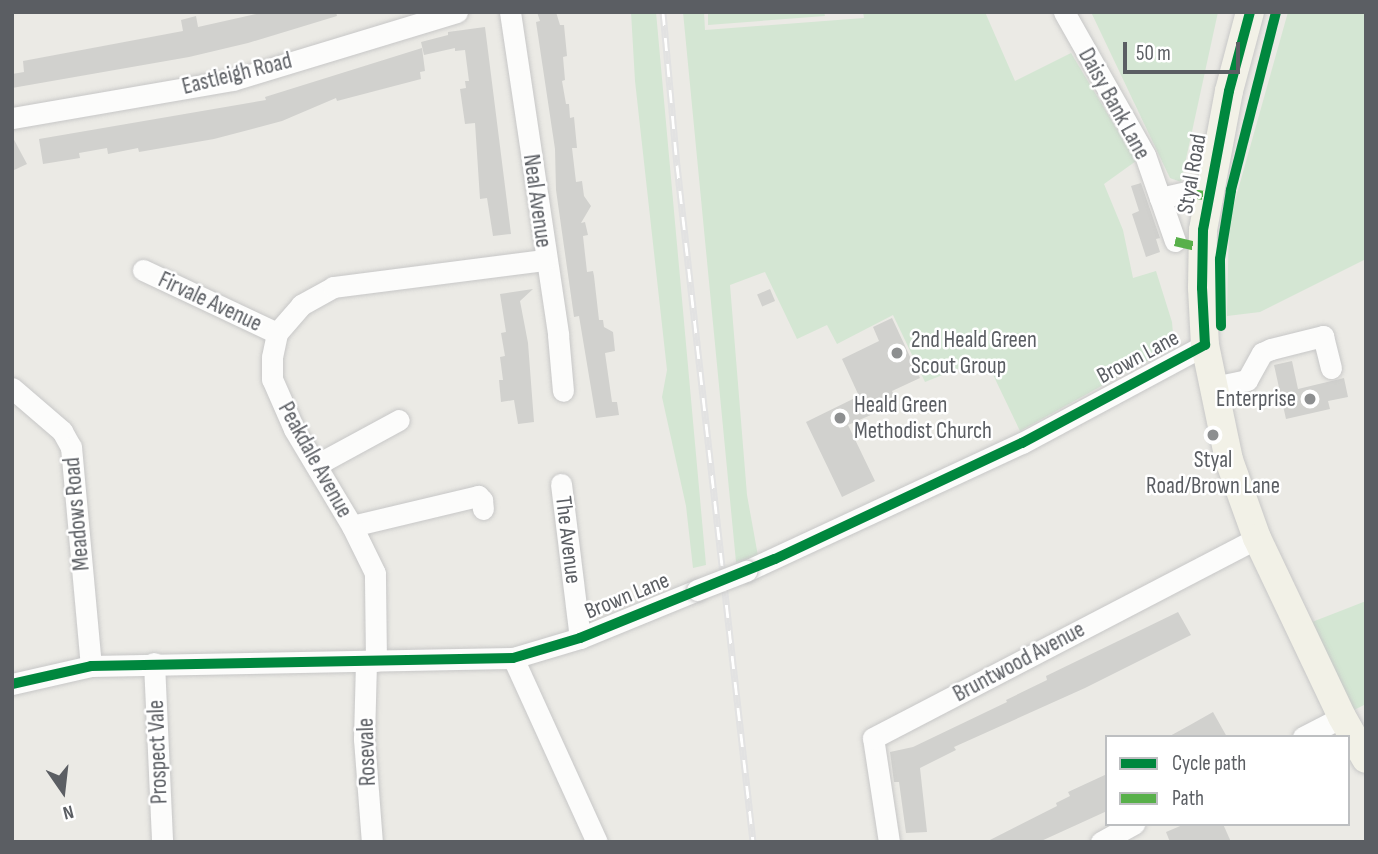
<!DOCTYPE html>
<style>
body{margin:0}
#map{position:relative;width:1378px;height:854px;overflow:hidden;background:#ebeae5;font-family:"Sofia Sans Condensed",sans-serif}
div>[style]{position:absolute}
.green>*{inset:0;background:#d4e6d3}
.building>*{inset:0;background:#d1d1ce;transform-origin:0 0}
.roads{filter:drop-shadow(0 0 2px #c7c7c7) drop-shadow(0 0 2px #c7c7c7)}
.minor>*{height:21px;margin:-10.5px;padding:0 10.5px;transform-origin:10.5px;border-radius:10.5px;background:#fcfcfb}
.major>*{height:28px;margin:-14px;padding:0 14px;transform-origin:14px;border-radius:14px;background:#f2f1e7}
.rail>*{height:7px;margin-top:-3.5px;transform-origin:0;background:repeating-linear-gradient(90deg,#fff 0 13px,#e2e2e2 0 26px);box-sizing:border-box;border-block:2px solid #e2e2e2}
.bridges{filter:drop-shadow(0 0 2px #c7c7c7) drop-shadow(0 0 2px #c7c7c7)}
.minor-bridge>*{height:21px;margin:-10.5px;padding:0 10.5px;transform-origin:10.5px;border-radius:10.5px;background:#fcfcfb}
.quiet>*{height:9px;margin-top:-4.5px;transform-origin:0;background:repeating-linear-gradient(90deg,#58b04a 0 18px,transparent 0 27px)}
.cycleway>*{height:10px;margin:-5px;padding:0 5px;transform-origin:5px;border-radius:5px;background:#00873e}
.dots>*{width:19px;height:19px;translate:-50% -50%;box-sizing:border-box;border:4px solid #fff;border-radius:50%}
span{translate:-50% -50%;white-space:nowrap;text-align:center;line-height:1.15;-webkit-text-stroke:5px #fff;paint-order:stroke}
.street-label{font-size:23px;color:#5b5e63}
.poi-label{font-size:23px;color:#5b5e63}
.left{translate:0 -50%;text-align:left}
.right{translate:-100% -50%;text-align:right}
.frame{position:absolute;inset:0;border:14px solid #5b5e63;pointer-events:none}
.legend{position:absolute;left:1105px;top:735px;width:245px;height:91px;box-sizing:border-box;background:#fff;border:2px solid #bdbfc1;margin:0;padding:9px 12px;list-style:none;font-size:21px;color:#5b5e63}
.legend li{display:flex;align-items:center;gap:14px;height:35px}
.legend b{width:35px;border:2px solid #bdbfc1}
.north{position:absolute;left:28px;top:756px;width:70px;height:70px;-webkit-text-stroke:5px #fff;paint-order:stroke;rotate:166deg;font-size:19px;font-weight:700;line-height:28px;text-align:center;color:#5b5e63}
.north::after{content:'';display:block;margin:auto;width:24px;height:32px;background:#5b5e63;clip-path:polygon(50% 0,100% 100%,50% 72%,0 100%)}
.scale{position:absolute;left:1123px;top:42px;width:117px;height:32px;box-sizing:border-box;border:4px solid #5b5e63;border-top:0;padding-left:9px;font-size:21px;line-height:24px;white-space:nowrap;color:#5b5e63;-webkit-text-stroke:5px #fff;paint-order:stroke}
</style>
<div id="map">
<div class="green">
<div style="clip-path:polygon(631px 12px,656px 12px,706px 565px,693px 568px,686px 506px,662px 397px,667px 370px,635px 81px)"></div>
<div style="clip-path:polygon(683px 12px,704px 12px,705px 30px,864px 18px,863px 12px,985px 12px,1015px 81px,1071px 53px,1136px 161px,1104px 184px,1123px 230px,1133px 278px,1156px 271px,1172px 322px,1174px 346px,1020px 431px,985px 358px,925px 382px,893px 315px,837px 344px,827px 325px,797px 339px,765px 272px,730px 285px,747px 495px,758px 556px,736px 562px)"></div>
<div style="clip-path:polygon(708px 12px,824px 12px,825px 16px,708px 25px)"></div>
<div style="clip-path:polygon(1091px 12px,1218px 12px,1181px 182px,1170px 178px)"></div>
<div style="clip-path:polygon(1288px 12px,1366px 12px,1366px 259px,1260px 312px,1227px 316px,1229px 222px)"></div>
<div style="clip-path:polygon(1366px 601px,1366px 704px,1352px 711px,1307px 624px)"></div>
</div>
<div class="building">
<div style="clip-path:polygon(265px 12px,336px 12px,337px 16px,248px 43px,189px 57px,12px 88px,12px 74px,24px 72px,23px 61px,183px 31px,181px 20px,196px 16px,198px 27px)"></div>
<div style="clip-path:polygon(537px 12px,556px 12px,560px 25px,564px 25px,567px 56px,563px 57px,565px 80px,562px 81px,566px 104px,569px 104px,570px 118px,574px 117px,577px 148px,572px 148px,576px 182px,582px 181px,584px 196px,591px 206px,581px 223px,585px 222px,588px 235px,583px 236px,587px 272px,593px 271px,594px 276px,599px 320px,603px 320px,604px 327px,613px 332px,615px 351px,605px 353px,612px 402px,617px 402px,619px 415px,596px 418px,579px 316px,574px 317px,556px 190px,555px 149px,536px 22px,540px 21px)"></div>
<div style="clip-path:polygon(485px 27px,511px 234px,493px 236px,487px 198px,480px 199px,475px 123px,465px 124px,460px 89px,466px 88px,465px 81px,469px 81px,465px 50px,455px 51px,455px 48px,424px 55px,421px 42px,448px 35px,448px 32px)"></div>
<div style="clip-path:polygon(422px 48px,425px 71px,420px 72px,421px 79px,337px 101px,336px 98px,282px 121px,214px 139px,139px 152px,138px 148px,108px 154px,107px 148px,79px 153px,80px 158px,43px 164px,39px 139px,266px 100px,265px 97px)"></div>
<div style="clip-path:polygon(12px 136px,27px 164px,12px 171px)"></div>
<div style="clip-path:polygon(1141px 183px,1160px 238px,1156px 239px,1160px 252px,1146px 257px,1132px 214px,1139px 211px,1131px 186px)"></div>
<div style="clip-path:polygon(533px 289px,520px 301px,528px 343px,534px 422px,518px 424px,514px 400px,501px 402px,499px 380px,503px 380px,500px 357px,505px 356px,501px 333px,506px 332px,500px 294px)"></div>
<div style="left:770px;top:289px;width:13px;height:14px;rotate:67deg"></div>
<div style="clip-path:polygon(892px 318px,920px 378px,892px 391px,899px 406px,884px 413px,882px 410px,848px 425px,875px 481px,842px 497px,806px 422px,859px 396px,842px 359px,879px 341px,873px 327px)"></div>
<div style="clip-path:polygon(1292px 361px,1298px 389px,1344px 378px,1348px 397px,1328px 401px,1330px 409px,1286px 419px,1274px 365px)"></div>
<div style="clip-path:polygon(1178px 612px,1191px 635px,1085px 688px,954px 747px,956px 750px,920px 768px,927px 832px,906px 833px,899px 782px,894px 782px,890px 752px,913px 747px,1007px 702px,1006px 700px,1047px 680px,1046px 676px)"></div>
<div style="clip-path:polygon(1213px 712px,1227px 737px,1168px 737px,1190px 725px)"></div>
<div style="clip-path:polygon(1107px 774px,1107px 811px,1039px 842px,986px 842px,1057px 806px,1056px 803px,1070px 796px,1068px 792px)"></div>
<div style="clip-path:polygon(1185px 824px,1223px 824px,1231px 842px,1170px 842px,1166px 832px)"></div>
</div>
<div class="roads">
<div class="minor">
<div style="left:510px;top:12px;width:327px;rotate:81.5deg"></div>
<div style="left:558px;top:335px;width:56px;rotate:84.9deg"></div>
<div style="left:1064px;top:12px;width:164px;rotate:60.5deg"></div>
<div style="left:1145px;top:155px;width:46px;rotate:70.8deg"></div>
<div style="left:12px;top:118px;width:224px;rotate:-9.8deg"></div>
<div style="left:233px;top:80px;width:234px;rotate:-16.9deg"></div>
<div style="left:1175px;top:241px;width:46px;rotate:-109.2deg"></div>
<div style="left:1160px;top:198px;width:26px;rotate:-13deg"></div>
<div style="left:143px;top:270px;width:148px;rotate:25.2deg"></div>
<div style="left:1214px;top:387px;width:34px;rotate:-12deg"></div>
<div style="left:1247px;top:380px;width:31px;rotate:-61deg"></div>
<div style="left:1262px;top:353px;width:10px;rotate:-24deg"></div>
<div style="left:1271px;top:349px;width:54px;rotate:-14deg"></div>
<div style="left:1323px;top:336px;width:33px;rotate:76deg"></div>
<div style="left:12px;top:388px;width:66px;rotate:40.7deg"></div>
<div style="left:62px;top:431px;width:18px;rotate:61deg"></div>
<div style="left:71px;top:447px;width:220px;rotate:84.8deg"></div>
<div style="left:316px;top:465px;width:94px;rotate:-28.5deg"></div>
<div style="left:561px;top:484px;width:155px;rotate:83deg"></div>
<div style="left:352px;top:526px;width:130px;rotate:-13.4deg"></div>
<div style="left:478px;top:496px;width:6px;rotate:45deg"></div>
<div style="left:482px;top:500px;width:9px;rotate:84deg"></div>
<div style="left:746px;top:571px;width:304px;rotate:-24.9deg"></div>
<div style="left:1022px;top:443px;width:208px;rotate:-28.2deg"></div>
<div style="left:513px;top:658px;width:202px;rotate:65.5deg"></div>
<div style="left:376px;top:661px;width:88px;rotate:-90.7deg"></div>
<div style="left:375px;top:573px;width:52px;rotate:-116.1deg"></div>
<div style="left:352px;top:526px;width:113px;rotate:-120.9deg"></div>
<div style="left:294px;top:429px;width:55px;rotate:-113.7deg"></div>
<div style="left:272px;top:379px;width:22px;rotate:-90deg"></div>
<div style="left:272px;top:357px;width:25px;rotate:-78deg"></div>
<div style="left:277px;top:333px;width:37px;rotate:-49deg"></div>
<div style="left:301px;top:305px;width:37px;rotate:-29deg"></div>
<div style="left:333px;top:287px;width:214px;rotate:-7.3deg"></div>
<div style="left:366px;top:662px;width:77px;rotate:91.5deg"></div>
<div style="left:364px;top:739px;width:103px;rotate:85.6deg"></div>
<div style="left:154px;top:663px;width:179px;rotate:87.4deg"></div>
<div style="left:12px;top:684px;width:81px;rotate:-12.8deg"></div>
<div style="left:91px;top:666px;width:422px;rotate:-1.1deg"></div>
<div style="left:513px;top:658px;width:70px;rotate:-16.6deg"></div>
<div style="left:580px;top:638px;width:126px;rotate:-22.3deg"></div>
<div style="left:1303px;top:737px;width:44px;rotate:-27.1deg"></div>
<div style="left:889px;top:842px;width:105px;rotate:-98.7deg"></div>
<div style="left:873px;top:738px;width:433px;rotate:-27.5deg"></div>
<div style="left:1101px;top:842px;width:38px;rotate:-29deg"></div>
</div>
<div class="major">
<div style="left:1250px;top:12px;width:82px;rotate:104.9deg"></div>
<div style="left:1229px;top:91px;width:141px;rotate:100.6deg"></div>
<div style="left:1203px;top:230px;width:58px;rotate:91deg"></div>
<div style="left:1202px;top:288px;width:57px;rotate:87deg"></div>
<div style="left:1205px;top:345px;width:117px;rotate:78.2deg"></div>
<div style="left:1229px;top:460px;width:83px;rotate:70.3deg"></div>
<div style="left:1257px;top:538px;width:198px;rotate:64.6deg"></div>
<div style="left:1342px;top:717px;width:48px;rotate:60.3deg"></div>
</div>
</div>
<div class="rail">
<div style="left:663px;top:12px;width:154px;rotate:84.8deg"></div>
<div style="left:677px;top:165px;width:681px;rotate:83.59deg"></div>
</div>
<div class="bridges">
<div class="minor-bridge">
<div style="left:697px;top:590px;width:53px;rotate:-21.2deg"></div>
</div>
</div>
<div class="quiet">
<div style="left:1185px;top:192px;width:24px;rotate:9deg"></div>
<div style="left:1175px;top:241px;width:28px;rotate:13deg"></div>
</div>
<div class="cycleway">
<div style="left:1221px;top:326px;width:67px;rotate:-90.9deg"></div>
<div style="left:1220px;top:259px;width:70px;rotate:-80.9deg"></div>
<div style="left:1231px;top:190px;width:184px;rotate:-75.8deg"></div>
<div style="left:12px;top:684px;width:81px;rotate:-12.8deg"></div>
<div style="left:91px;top:666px;width:422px;rotate:-1.1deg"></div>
<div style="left:513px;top:658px;width:70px;rotate:-16.6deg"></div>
<div style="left:580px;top:638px;width:210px;rotate:-22.1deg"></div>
<div style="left:775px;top:559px;width:273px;rotate:-25.2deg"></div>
<div style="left:1022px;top:443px;width:208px;rotate:-28.2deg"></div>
<div style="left:1205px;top:345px;width:57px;rotate:-93deg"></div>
<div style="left:1202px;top:288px;width:58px;rotate:-89deg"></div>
<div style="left:1203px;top:230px;width:141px;rotate:-79.4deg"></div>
<div style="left:1229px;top:91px;width:82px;rotate:-75.1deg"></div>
</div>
<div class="dots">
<div style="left:897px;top:353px;background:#8d8f90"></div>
<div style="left:1310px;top:399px;background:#8d8f90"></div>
<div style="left:840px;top:418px;background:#8d8f90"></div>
<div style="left:1213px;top:435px;background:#8d8f90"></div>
</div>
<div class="street-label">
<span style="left:237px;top:74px;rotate:-14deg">Eastleigh Road</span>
<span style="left:1114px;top:104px;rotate:61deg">Daisy Bank Lane</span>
<span style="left:1192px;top:174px;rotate:-80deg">Styal Road</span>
<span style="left:537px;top:201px;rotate:82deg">Neal Avenue</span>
<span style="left:210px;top:302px;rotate:25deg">Firvale Avenue</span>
<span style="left:1138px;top:357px;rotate:-28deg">Brown Lane</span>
<span style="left:315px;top:460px;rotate:61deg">Peakdale Avenue</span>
<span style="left:77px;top:514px;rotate:-95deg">Meadows Road</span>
<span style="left:568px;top:540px;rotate:83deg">The Avenue</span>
<span style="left:627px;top:596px;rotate:-22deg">Brown Lane</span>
<span style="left:1019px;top:662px;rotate:-28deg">Bruntwood Avenue</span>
<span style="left:158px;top:752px;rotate:-92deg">Prospect Vale</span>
<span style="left:367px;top:752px;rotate:-92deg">Rosevale</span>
</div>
<div class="poi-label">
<span class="left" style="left:911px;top:353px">2nd Heald Green<br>Scout Group</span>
<span class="right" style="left:1296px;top:399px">Enterprise</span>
<span class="left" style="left:854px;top:418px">Heald Green<br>Methodist Church</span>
<span style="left:1213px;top:473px">Styal<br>Road/Brown Lane</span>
</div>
<div class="frame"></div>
<ul class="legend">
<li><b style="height:9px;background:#00873e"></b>Cycle path</li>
<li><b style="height:9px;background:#58b04a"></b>Path</li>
</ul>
<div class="north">N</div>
<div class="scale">50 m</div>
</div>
